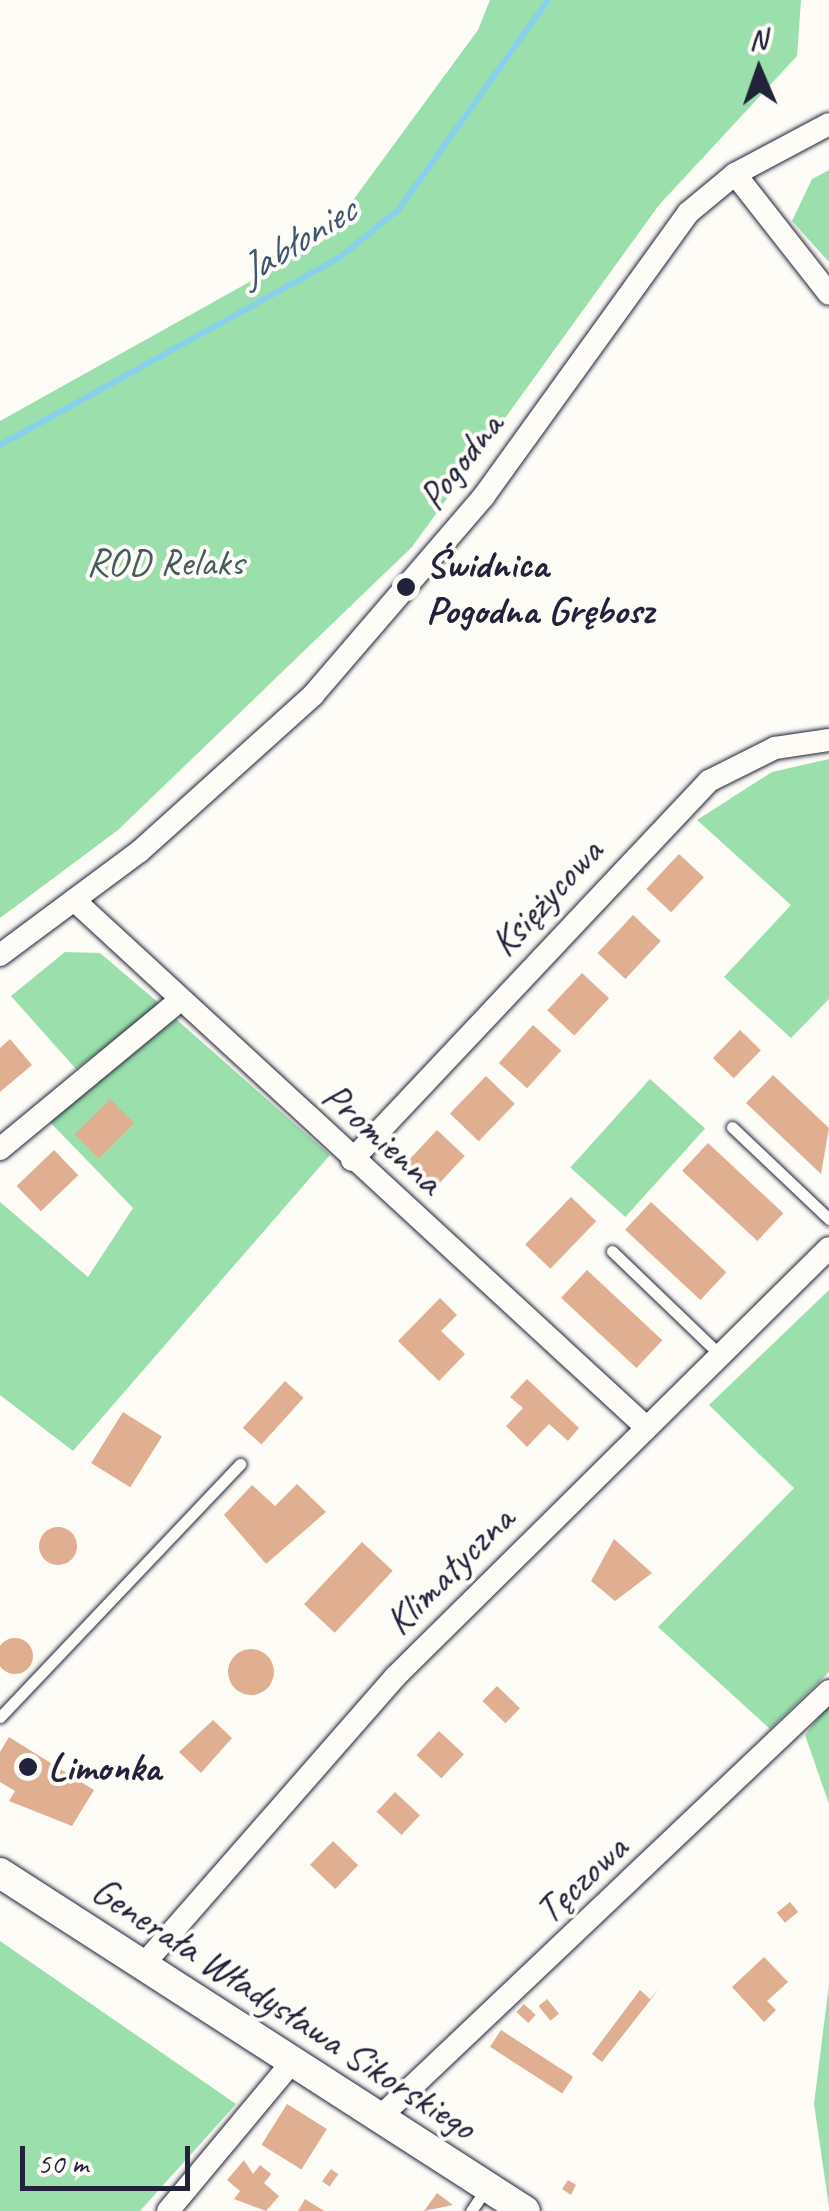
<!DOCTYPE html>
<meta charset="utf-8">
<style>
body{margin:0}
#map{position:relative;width:829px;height:2211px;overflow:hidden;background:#fdfcf7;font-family:Caveat,sans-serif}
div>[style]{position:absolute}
.green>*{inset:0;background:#9adfac;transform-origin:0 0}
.stream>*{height:6px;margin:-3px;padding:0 3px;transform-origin:3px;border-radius:3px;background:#89d1ea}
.building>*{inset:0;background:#e0af91;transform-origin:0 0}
.round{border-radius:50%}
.roads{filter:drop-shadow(0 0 2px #22223b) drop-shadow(0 0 2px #22223b)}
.service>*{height:11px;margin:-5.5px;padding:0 5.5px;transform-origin:5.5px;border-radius:5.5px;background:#fdfcf7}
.minor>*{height:22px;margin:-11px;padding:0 11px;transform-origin:11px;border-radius:11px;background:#fdfcf7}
.tertiary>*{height:30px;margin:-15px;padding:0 15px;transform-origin:15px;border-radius:15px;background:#fdfcf7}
.dots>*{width:28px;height:28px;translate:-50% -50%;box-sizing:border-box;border:5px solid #fdfcf7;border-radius:50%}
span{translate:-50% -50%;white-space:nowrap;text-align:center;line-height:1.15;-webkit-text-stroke:8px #fdfcf7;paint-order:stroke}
.street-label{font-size:40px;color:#22223b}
.park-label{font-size:40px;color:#465b5d}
.poi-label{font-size:40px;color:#22223b;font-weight:700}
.left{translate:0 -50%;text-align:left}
.water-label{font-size:42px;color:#415770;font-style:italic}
.north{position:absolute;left:709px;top:20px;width:100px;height:100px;-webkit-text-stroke:8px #fdfcf7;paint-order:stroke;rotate:358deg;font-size:28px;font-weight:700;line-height:40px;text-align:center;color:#22223b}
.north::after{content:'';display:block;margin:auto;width:35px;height:45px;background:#22223b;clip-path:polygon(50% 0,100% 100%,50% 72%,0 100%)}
.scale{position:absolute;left:20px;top:2146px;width:170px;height:45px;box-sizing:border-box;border:5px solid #22223b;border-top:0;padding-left:12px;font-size:30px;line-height:35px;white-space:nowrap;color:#22223b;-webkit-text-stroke:8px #fdfcf7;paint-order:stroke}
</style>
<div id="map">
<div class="green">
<div style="clip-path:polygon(490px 0,801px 0,797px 56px,659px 205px,412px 547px,118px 830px,0 918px,0 421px,323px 241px,478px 30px)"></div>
<div style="clip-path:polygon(829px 170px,829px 262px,792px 221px,812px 179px)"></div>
<div style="clip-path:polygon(829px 759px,829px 999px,791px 1038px,724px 977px,791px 905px,697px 820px,772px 772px)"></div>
<div style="clip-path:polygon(65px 952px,100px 953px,160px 1004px,76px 1069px,11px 996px)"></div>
<div style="clip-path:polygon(176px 1019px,330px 1155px,73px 1451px,0 1395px,0 1202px,88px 1277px,133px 1208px,50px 1122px)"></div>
<div style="left:650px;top:1079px;width:74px;height:119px;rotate:42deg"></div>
<div style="clip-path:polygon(829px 1290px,829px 1672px,770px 1729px,658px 1627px,794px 1488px,709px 1405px)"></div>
<div style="clip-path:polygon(829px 1704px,829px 1804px,805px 1735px)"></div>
<div style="clip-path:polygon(0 1941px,236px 2104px,140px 2211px,0 2211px)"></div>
<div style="clip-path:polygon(829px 1984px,829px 2207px,814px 2104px)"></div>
</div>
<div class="stream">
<div style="left:0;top:445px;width:387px;rotate:-28.9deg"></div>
<div style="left:339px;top:258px;width:77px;rotate:-39.2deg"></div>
<div style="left:399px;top:209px;width:257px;rotate:-54.5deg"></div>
</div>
<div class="building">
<div style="left:679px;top:854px;width:34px;height:48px;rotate:43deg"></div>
<div style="left:633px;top:915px;width:38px;height:52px;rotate:43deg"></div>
<div style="left:582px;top:973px;width:37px;height:51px;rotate:43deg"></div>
<div style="left:533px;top:1025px;width:38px;height:51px;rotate:42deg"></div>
<div style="left:740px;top:1030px;width:29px;height:39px;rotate:44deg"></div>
<div style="clip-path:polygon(10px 1039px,32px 1065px,0 1092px,0 1048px)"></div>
<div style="clip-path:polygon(773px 1075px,829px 1128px,821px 1174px,746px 1103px)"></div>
<div style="left:486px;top:1076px;width:40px;height:52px;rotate:44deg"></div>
<div style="left:110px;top:1099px;width:34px;height:50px;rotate:45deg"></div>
<div style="left:437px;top:1130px;width:38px;height:49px;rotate:43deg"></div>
<div style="left:708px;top:1143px;width:103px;height:38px;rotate:43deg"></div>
<div style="left:54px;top:1150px;width:35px;height:52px;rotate:46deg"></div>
<div style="left:571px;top:1197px;width:35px;height:66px;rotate:44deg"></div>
<div style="left:651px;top:1202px;width:103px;height:38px;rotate:43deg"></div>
<div style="left:587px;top:1270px;width:103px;height:38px;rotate:43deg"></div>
<div style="clip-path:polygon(440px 1298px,457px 1315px,441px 1331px,465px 1354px,439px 1381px,398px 1341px)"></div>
<div style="clip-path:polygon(527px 1379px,579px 1428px,568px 1441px,549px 1424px,527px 1447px,506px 1426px,523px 1408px,510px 1397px)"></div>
<div style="left:285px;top:1381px;width:25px;height:63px;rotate:42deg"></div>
<div style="left:123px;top:1412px;width:46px;height:60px;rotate:32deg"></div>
<div style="clip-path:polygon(297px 1484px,326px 1512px,266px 1564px,224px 1515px,252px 1485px,275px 1506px)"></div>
<div class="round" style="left:39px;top:1527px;width:38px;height:38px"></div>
<div style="clip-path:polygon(614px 1539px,652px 1573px,615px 1601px,591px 1581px)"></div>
<div style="left:362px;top:1542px;width:42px;height:85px;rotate:43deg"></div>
<div class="round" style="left:-3px;top:1638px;width:36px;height:36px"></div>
<div class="round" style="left:228px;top:1649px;width:46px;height:46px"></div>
<div style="left:497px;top:1686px;width:32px;height:21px;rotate:44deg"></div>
<div style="clip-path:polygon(213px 1720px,232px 1738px,201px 1773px,179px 1752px)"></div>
<div style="left:439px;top:1731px;width:34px;height:33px;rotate:43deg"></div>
<div style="clip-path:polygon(9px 1737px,94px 1790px,72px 1826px,9px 1801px,15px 1791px,0 1782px,0 1752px)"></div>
<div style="left:395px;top:1792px;width:34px;height:27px;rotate:43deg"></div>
<div style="left:333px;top:1841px;width:35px;height:33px;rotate:44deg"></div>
<div style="left:790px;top:1902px;width:13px;height:17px;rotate:51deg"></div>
<div style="clip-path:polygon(764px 1957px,788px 1982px,767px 2001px,776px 2010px,764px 2022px,732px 1987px)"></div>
<div style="clip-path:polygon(659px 1989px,602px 2062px,592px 2054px,640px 1990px,650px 1999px)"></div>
<div style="left:547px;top:1999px;width:19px;height:11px;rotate:51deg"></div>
<div style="left:524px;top:2004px;width:16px;height:11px;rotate:43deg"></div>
<div style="left:501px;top:2030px;width:86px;height:20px;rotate:33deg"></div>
<div style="left:287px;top:2104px;width:47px;height:48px;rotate:32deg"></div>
<div style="clip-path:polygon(244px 2160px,253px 2174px,260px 2165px,271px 2174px,264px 2183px,279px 2196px,266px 2211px,234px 2199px,240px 2191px,227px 2180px)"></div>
<div style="left:331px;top:2169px;width:9px;height:15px;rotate:36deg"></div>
<div style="clip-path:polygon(568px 2180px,576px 2185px,571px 2195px,562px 2189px)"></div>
<div style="clip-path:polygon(437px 2193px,453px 2205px,424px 2211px)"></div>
<div style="clip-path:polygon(305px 2199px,324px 2211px,298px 2211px)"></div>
</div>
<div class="roads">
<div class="service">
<div style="left:732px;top:1127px;width:134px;rotate:43.5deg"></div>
<div style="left:612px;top:1251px;width:150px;rotate:43.9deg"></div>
<div style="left:0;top:1717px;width:349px;rotate:-46.5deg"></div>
<div style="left:471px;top:2211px;width:25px;rotate:-56deg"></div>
</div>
<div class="minor">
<div style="left:735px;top:174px;width:152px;rotate:51.9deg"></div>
<div style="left:74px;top:900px;width:779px;rotate:42.66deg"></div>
<div style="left:0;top:955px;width:174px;rotate:-36.6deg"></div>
<div style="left:140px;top:851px;width:233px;rotate:-42deg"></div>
<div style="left:313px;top:695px;width:262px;rotate:-49.3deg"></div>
<div style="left:484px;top:496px;width:349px;rotate:-54.2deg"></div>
<div style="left:688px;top:213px;width:61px;rotate:-39.7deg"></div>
<div style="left:735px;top:174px;width:106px;rotate:-28deg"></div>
<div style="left:0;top:1149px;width:231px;rotate:-39.6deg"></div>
<div style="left:352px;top:1160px;width:521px;rotate:-46.71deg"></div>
<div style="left:709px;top:781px;width:74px;rotate:-26.6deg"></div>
<div style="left:775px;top:748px;width:55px;rotate:-8.4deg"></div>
<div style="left:143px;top:1965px;width:383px;rotate:-48.8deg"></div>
<div style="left:395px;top:1677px;width:610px;rotate:-44.67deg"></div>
<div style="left:380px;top:2117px;width:619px;rotate:-43.49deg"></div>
<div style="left:168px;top:2211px;width:195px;rotate:-50.2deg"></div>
</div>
<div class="tertiary">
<div style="left:0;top:1873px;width:624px;rotate:32.77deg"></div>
</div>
</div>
<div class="dots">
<div style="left:406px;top:587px;background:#22223b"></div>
<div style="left:28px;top:1767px;background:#22223b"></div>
</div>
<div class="street-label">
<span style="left:460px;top:461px;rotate:-52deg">Pogodna</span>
<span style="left:546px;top:897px;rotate:-47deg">Księżycowa</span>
<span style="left:383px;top:1138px;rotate:42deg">Promienna</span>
<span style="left:449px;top:1570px;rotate:-45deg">Klimatyczna</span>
<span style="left:581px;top:1879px;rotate:-43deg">Tęczowa</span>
<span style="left:284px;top:2008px;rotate:33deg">Generała Władysława Sikorskiego</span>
</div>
<div class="park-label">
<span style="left:165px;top:562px">ROD Relaks</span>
</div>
<div class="poi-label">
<span class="left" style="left:426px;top:587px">Świdnica<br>Pogodna Grębosz</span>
<span class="left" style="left:48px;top:1767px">Limonka</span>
</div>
<div class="water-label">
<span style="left:297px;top:241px;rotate:-32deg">Jabłoniec</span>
</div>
<div class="north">N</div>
<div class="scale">50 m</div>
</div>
